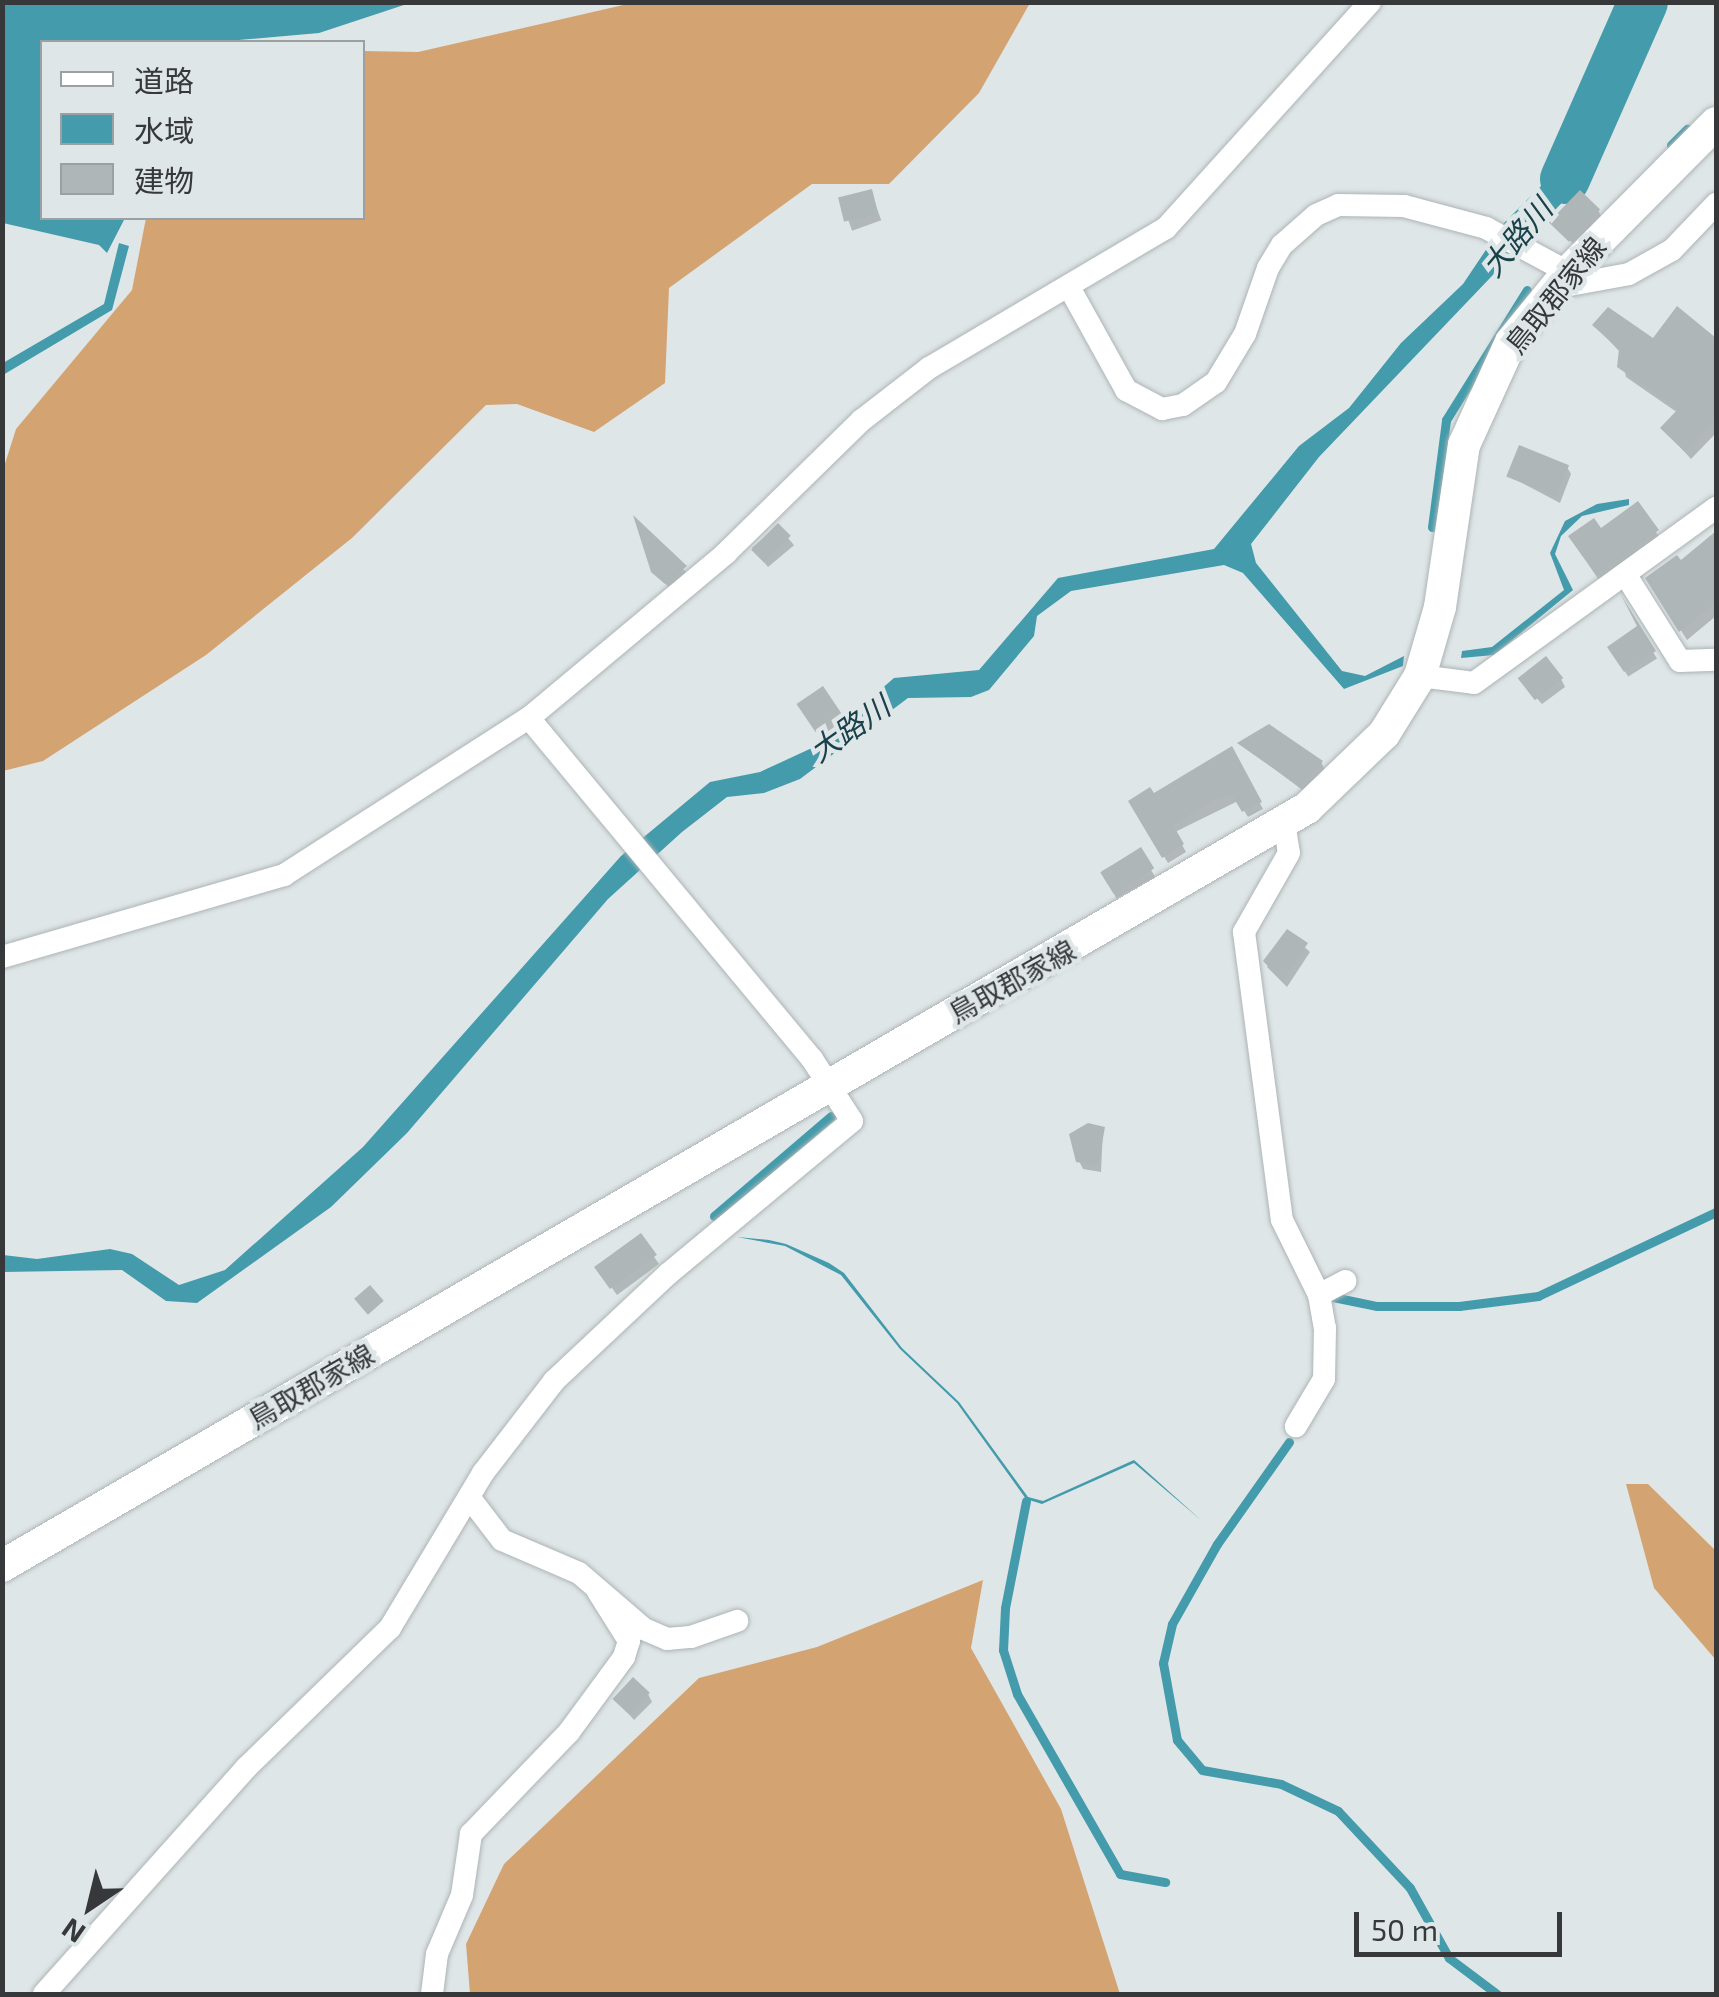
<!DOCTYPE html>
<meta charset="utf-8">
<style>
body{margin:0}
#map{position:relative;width:1719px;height:1997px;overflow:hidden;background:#dfe6e8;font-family:"Exo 2","Noto Sans JP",sans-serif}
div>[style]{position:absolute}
.forest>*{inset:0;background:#d3a472}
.water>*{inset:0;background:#439bab}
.shadow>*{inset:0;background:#0003;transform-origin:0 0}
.stream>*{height:9px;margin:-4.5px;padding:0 4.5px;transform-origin:4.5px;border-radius:4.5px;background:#439bab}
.river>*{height:50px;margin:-25px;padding:0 25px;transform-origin:25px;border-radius:25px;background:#439bab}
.building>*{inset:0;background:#afb6b7;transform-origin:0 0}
.roads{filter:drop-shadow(0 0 2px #adb4b5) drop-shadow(0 0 2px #adb4b5)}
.minor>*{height:22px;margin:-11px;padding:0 11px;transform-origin:11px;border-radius:11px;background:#fff}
.secondary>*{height:32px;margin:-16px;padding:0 16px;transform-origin:16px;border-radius:16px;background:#fff}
span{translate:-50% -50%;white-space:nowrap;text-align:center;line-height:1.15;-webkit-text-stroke:9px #dfe6e8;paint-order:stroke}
.street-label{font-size:28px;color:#363839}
.water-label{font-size:30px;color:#194149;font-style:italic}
.frame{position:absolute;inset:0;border:5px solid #363839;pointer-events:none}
.legend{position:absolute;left:40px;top:40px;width:325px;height:180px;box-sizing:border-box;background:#dfe6e8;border:2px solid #9ba0a2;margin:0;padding:12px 18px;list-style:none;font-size:30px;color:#363839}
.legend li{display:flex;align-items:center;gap:20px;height:50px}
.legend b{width:50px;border:2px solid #9ba0a2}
.north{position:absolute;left:40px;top:1857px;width:100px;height:100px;-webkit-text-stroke:8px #dfe6e8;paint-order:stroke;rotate:215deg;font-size:28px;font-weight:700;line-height:40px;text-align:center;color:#363839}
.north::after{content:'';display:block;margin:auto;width:35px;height:45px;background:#363839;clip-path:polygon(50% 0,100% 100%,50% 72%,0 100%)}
.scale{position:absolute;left:1354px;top:1912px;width:208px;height:45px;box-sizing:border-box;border:5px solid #363839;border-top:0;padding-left:12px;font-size:30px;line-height:35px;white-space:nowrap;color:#363839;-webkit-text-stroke:8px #dfe6e8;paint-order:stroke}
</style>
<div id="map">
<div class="forest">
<div style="clip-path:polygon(632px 3px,1030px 3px,979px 93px,889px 184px,812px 184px,669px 288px,665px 383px,594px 432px,517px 404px,486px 405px,352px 538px,206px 655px,43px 761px,3px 771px,3px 470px,16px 429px,132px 290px,146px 218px,362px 218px,363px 51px,418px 52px)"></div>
<div style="clip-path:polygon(1626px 1484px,1648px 1484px,1716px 1551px,1716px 1660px,1654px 1588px)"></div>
<div style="clip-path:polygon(983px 1580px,971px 1648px,1061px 1809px,1120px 1994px,470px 1994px,466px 1944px,504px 1864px,699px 1678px,817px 1647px)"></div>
</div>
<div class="water">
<div style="clip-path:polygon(2px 3px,3px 2px,410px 3px,319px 33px,215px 42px,42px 42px,42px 218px,125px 218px,107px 253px,99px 245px,3px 223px)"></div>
<div style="clip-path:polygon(1606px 120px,1593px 163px,1576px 188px,1319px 457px,1251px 544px,1256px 563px,1342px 671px,1365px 676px,1404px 656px,1403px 666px,1344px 689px,1243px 573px,1224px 565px,1071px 591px,1037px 616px,1034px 636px,989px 690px,971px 697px,908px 698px,800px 779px,764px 793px,727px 797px,682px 832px,608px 899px,407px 1133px,331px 1207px,197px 1303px,166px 1301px,122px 1270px,3px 1272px,3px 1255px,37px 1259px,110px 1249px,132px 1254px,179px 1285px,225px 1270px,363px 1147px,621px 856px,710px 782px,760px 772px,814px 747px,894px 678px,979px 670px,1058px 578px,1214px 549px,1299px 446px,1349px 408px,1401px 343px,1463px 284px,1504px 223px,1577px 150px,1586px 121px)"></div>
<div style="clip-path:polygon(119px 243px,129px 246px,112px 310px,3px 375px,3px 363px,104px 304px)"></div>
<div style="clip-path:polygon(1629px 499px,1629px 505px,1582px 516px,1561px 536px,1555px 554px,1573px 590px,1494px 655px,1461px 658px,1462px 651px,1492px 647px,1564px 590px,1550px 553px,1565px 521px,1597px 504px)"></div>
<div style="clip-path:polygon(737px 1237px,769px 1240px,786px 1244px,829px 1263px,844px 1273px,902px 1348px,959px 1402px,1028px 1497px,1043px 1501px,1134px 1460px,1202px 1521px,1134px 1463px,1042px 1504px,1026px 1499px,957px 1403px,900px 1349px,841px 1275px,785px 1246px)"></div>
</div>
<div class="shadow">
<div style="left:871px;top:192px;width:30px;height:31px;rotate:70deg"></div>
<div style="clip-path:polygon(1598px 210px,1602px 218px,1576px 247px,1553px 223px)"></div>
<div style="clip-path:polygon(1595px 326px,1654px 341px,1715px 340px,1716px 433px,1691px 459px,1663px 428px,1678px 413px,1626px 377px,1621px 353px)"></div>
<div style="clip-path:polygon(1567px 467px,1571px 474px,1560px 503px,1509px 476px)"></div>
<div style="left:1637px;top:504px;width:42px;height:74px;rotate:56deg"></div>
<div style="clip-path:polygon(638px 523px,689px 575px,671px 590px,654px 571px)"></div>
<div style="left:778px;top:526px;width:25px;height:34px;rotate:50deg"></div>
<div style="clip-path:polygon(1716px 534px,1716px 616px,1687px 640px,1648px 578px,1681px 564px)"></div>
<div style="left:1638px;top:628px;width:36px;height:34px;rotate:58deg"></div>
<div style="clip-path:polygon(1561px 679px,1565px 687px,1542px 704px,1526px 686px)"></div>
<div style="left:822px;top:689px;width:40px;height:28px;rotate:56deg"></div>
<div style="clip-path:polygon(1241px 744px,1321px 762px,1325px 770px,1305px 792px)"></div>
<div style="clip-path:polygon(1232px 750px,1263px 809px,1248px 817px,1238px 801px,1175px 832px,1186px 852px,1168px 863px,1131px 802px,1153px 797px)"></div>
<div style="left:1140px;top:850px;width:31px;height:44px;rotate:61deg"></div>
<div style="clip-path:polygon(1288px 932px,1310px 952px,1287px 987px,1267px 967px)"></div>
<div style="clip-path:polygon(1103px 1129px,1101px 1172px,1083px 1169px,1079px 1161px)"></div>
<div style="clip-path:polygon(640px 1236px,659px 1264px,617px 1295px,602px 1274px)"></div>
<div style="clip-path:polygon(648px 1694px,652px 1702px,634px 1720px,616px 1699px)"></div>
</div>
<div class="stream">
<div style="left:1671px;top:145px;width:23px;rotate:-45deg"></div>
<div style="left:1432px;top:527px;width:108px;rotate:-82.5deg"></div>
<div style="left:1446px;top:420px;width:153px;rotate:-58.1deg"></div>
<div style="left:714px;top:1216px;width:154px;rotate:-40.5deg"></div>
<div style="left:1333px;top:1297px;width:45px;rotate:11.6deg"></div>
<div style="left:1377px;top:1306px;width:82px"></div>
<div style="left:1459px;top:1306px;width:80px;rotate:-7.2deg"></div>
<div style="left:1538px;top:1296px;width:197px;rotate:-25.3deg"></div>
<div style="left:1289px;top:1442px;width:125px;rotate:125.2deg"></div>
<div style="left:1217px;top:1544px;width:92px;rotate:119.4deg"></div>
<div style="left:1172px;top:1624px;width:40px;rotate:103deg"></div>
<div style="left:1163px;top:1663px;width:78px;rotate:79.7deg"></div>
<div style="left:1177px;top:1740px;width:39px;rotate:50deg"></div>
<div style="left:1202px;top:1770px;width:80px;rotate:10deg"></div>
<div style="left:1281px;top:1784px;width:63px;rotate:25.3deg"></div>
<div style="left:1338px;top:1811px;width:105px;rotate:46.9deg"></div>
<div style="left:1410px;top:1888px;width:80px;rotate:60.9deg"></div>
<div style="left:1449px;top:1958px;width:60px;rotate:36.9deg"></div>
<div style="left:1026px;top:1501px;width:109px;rotate:101.1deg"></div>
<div style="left:1005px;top:1608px;width:42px;rotate:92.7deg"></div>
<div style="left:1003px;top:1650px;width:46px;rotate:72.3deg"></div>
<div style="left:1017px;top:1694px;width:207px;rotate:60.2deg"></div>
<div style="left:1120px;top:1874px;width:46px;rotate:10.1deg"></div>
</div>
<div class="river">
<div style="left:1565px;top:179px;width:193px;rotate:-66.2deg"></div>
</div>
<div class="building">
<div style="left:872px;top:189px;width:25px;height:35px;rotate:76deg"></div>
<div style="left:1580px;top:190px;width:28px;height:45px;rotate:44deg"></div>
<div style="clip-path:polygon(1677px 306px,1716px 338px,1716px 420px,1685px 452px,1660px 428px,1678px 409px,1617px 367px,1619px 349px,1592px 325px,1608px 307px,1653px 338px)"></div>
<div style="left:1519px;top:445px;width:54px;height:34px;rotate:22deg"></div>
<div style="clip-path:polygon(1638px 501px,1659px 530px,1596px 575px,1568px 536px,1594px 518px,1601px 528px)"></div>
<div style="clip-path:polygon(633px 515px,687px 566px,665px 584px,651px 572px)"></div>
<div style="left:778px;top:523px;width:18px;height:38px;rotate:45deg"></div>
<div style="clip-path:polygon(1716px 531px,1716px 602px,1679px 632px,1645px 578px,1677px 555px,1681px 560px)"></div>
<div style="clip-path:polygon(1621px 595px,1656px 651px,1624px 672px,1607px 647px,1637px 626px)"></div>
<div style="left:1546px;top:656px;width:28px;height:36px;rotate:52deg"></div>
<div style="left:823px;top:686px;width:34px;height:32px;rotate:56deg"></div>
<div style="clip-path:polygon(1269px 724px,1323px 761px,1300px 787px,1237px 743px)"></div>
<div style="clip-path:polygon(1232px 746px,1262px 802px,1242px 812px,1232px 795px,1212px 801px,1173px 825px,1184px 844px,1162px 858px,1128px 801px,1150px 787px,1154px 793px)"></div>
<div style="left:1141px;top:847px;width:25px;height:48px;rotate:58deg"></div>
<div style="clip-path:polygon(1287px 929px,1308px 943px,1282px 981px,1263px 961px)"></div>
<div style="clip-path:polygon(1088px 1123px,1105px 1127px,1098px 1166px,1076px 1162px,1069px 1134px)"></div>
<div style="left:641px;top:1233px;width:27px;height:58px;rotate:54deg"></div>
<div style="left:370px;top:1285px;width:21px;height:21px;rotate:49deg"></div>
<div style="left:633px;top:1677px;width:23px;height:30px;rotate:43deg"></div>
</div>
<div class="roads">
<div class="minor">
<div style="left:1069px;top:287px;width:118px;rotate:61deg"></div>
<div style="left:1126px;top:390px;width:41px;rotate:27.8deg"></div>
<div style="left:1162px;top:409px;width:21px;rotate:-11deg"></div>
<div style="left:1183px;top:405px;width:40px;rotate:-34.9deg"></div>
<div style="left:1216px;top:382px;width:56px;rotate:-58.9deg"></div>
<div style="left:1245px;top:334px;width:70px;rotate:-70.8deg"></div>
<div style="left:1268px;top:268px;width:27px;rotate:-59deg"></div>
<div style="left:1282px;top:245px;width:45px;rotate:-41.4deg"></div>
<div style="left:1316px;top:215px;width:24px;rotate:-24deg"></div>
<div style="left:1338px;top:205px;width:66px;rotate:0.9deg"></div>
<div style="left:1404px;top:206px;width:85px;rotate:15deg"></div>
<div style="left:1486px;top:228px;width:93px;rotate:28.2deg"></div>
<div style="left:1553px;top:288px;width:77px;rotate:-10.4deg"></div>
<div style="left:1629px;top:274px;width:49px;rotate:-29.2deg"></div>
<div style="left:1672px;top:250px;width:64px;rotate:-46.3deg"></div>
<div style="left:1625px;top:574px;width:103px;rotate:57.7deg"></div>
<div style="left:1680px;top:661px;width:36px;rotate:-2deg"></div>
<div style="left:1420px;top:676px;width:54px;rotate:7.4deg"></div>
<div style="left:1474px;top:683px;width:299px;rotate:-35.9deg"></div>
<div style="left:1284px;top:822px;width:31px;rotate:81deg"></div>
<div style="left:1289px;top:853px;width:91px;rotate:119.7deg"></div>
<div style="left:1244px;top:932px;width:290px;rotate:82.5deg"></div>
<div style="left:1282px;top:1220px;width:84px;rotate:63.7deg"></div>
<div style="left:1319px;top:1295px;width:34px;rotate:80deg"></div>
<div style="left:1325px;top:1328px;width:51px;rotate:91.1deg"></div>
<div style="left:1324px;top:1379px;width:55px;rotate:120.8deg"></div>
<div style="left:2px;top:957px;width:294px;rotate:-16.2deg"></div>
<div style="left:284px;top:875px;width:291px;rotate:-32.7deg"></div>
<div style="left:529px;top:718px;width:257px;rotate:-39.9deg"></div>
<div style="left:726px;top:553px;width:190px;rotate:-44.4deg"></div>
<div style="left:862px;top:420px;width:85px;rotate:-37.8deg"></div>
<div style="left:929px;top:368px;width:275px;rotate:-30.6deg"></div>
<div style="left:1166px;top:228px;width:304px;rotate:-47.9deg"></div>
<div style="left:1319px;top:1295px;width:30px;rotate:-28deg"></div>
<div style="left:469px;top:1497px;width:54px;rotate:52.5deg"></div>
<div style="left:502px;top:1540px;width:84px;rotate:23.2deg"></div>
<div style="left:579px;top:1573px;width:86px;rotate:40.7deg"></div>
<div style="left:644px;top:1629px;width:25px;rotate:23deg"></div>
<div style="left:667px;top:1639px;width:24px;rotate:-5deg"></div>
<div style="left:691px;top:1637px;width:49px;rotate:-19.2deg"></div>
<div style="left:44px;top:1994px;width:303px;rotate:-48.2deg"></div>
<div style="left:246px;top:1768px;width:201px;rotate:-44.2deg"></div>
<div style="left:390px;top:1628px;width:181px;rotate:-59deg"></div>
<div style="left:483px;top:1473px;width:116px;rotate:-52.3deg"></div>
<div style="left:554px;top:1381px;width:156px;rotate:-43.2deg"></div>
<div style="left:668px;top:1274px;width:239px;rotate:-39.7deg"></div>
<div style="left:852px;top:1121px;width:74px;rotate:-122.8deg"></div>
<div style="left:812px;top:1059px;width:443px;rotate:-129.7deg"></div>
<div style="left:432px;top:1994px;width:40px;rotate:-82.9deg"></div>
<div style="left:437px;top:1954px;width:64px;rotate:-67deg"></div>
<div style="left:462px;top:1895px;width:62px;rotate:-81.6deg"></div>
<div style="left:471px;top:1834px;width:141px;rotate:-46.1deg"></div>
<div style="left:569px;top:1732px;width:93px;rotate:-53.7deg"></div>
<div style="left:624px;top:1657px;width:17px;rotate:-73deg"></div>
<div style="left:629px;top:1641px;width:60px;rotate:-122.1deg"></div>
</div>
<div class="secondary">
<div style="left:2px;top:1566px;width:1509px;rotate:-30.15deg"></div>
<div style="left:1307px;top:808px;width:107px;rotate:-43.9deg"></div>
<div style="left:1384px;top:734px;width:68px;rotate:-58.2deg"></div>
<div style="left:1420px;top:676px;width:72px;rotate:-73.8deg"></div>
<div style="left:1440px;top:607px;width:164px;rotate:-81.6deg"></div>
<div style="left:1464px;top:445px;width:113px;rotate:-65.5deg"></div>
<div style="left:1511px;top:342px;width:90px;rotate:-50.8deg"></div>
<div style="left:1568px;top:272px;width:210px;rotate:-45.2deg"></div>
</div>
</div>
<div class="street-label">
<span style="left:1555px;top:295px;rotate:-51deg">鳥取郡家線</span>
<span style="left:1012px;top:981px;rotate:-29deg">鳥取郡家線</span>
<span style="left:311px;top:1386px;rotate:-30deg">鳥取郡家線</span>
</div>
<div class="water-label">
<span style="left:1516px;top:237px;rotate:-50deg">大路川</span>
<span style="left:849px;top:728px;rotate:-35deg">大路川</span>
</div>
<div class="frame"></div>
<ul class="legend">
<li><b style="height:12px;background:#fff"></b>道路</li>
<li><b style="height:28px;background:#439bab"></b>水域</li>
<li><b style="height:28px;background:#afb6b7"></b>建物</li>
</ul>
<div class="north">N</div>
<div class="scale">50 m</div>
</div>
